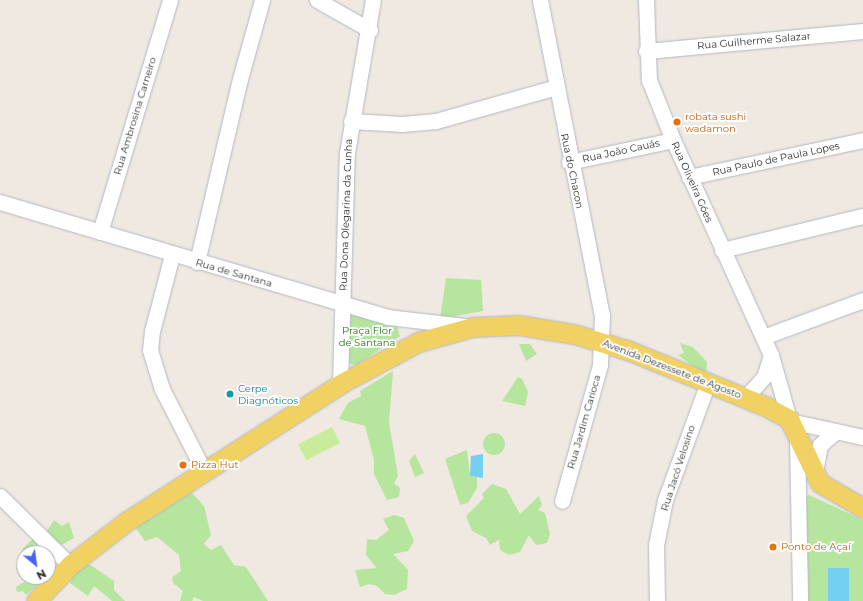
<!DOCTYPE html>
<meta charset="utf-8">
<style>
body{margin:0}
#map{position:relative;width:863px;height:601px;overflow:hidden;background:#efe9e1;font-family:Montserrat,sans-serif}
div>[style]{position:absolute}
.green>*{inset:0;background:#b6e59e}
.round{border-radius:50%}
.pitch>*{inset:0;background:#c9ec9a;transform-origin:0 0}
.water>*{inset:0;background:#75cff0;transform-origin:0 0}
.roads{filter:drop-shadow(0 0 1px #b4b7c1) drop-shadow(0 0 1px #b4b7c1)}
.minor>*{height:15px;margin:-7.5px;padding:0 7.5px;transform-origin:7.5px;border-radius:7.5px;background:#fff}
.major>*{height:19px;margin:-9.5px;padding:0 9.5px;transform-origin:9.5px;border-radius:9.5px;background:#f2d163}
.dots>*{width:11px;height:11px;translate:-50% -50%;box-sizing:border-box;border:2px solid #fff;border-radius:50%}
span{translate:-50% -50%;white-space:nowrap;text-align:center;line-height:1.15;-webkit-text-stroke:3.5px #fff;paint-order:stroke}
.street-label{font-size:10px;color:#2e2e2e}
.food-label{font-size:10px;color:#c56008}
.left{translate:0 -50%;text-align:left}
.park-label{font-size:10px;color:#2c6e1b}
.culture-label{font-size:10px;color:#0d838f}
.north{position:absolute;left:16px;top:545px;width:40px;height:40px;box-sizing:border-box;background:#fff;border:1px solid #ababab;border-radius:50%;rotate:151deg;font-size:11px;font-weight:700;line-height:16px;text-align:center;color:#2e2e2e}
.north::after{content:'';display:block;margin:auto;width:14px;height:18px;background:#4264fb;clip-path:polygon(50% 0,100% 100%,50% 72%,0 100%)}
</style>
<div id="map">
<div class="green">
<div style="clip-path:polygon(446px 278px,481px 280px,483px 311px,440px 319px)"></div>
<div style="clip-path:polygon(351px 315px,397px 326px,400px 336px,358px 364px,352px 365px,348px 361px)"></div>
<div style="clip-path:polygon(680px 343px,693px 347px,707px 362px,706px 376px,678px 355px,684px 353px)"></div>
<div style="clip-path:polygon(519px 344px,530px 344px,537px 354px,526px 361px)"></div>
<div style="clip-path:polygon(393px 371px,389px 422px,398px 476px,394px 483px,400px 488px,399px 497px,387px 500px,374px 474px,374px 460px,365px 426px,339px 419px,348px 403px,361px 396px,360px 391px)"></div>
<div style="clip-path:polygon(518px 377px,522px 379px,528px 392px,525px 406px,502px 401px)"></div>
<div class="round" style="left:483px;top:433px;width:22px;height:22px"></div>
<div style="clip-path:polygon(467px 450px,470px 476px,477px 477px,477px 488px,468px 503px,460px 505px,445px 459px)"></div>
<div style="clip-path:polygon(415px 454px,424px 473px,415px 477px,409px 461px)"></div>
<div style="clip-path:polygon(492px 484px,506px 489px,520px 514px,539px 496px,542px 505px,538px 510px,545px 513px,550px 534px,547px 543px,536px 545px,529px 535px,520px 552px,509px 555px,500px 550px,499px 540px,490px 545px,486px 538px,472px 531px,466px 516px,484px 498px,482px 494px)"></div>
<div style="clip-path:polygon(191px 492px,204px 506px,211px 535px,204px 544px,211px 550px,221px 545px,234px 565px,246px 567px,268px 601px,203px 601px,194px 597px,192px 601px,180px 601px,183px 591px,173px 583px,172px 577px,181px 571px,179px 555px,157px 537px,145px 541px,135px 527px)"></div>
<div style="clip-path:polygon(809px 495px,863px 520px,863px 601px,805px 601px,804px 497px)"></div>
<div style="clip-path:polygon(394px 515px,404px 518px,414px 541px,408px 551px,393px 554px,408px 570px,407px 589px,394px 595px,385px 594px,377px 586px,369px 584px,360px 587px,355px 570px,377px 568px,366px 555px,367px 539px,376px 540px,389px 530px,383px 519px)"></div>
<div style="clip-path:polygon(54px 520px,62px 526px,69px 522px,74px 538px,58px 547px,45px 534px)"></div>
<div style="clip-path:polygon(33px 539px,42px 549px,47px 553px,26px 553px,22px 549px)"></div>
<div style="clip-path:polygon(86px 562px,114px 581px,114px 590px,125px 601px,112px 601px,94px 586px,88px 596px,70px 583px,76px 568px)"></div>
<div style="clip-path:polygon(27px 580px,39px 584px,26px 595px,23px 591px,17px 592px,16px 587px)"></div>
</div>
<div class="pitch">
<div style="left:332px;top:427px;width:18px;height:38px;rotate:63deg"></div>
</div>
<div class="water">
<div style="clip-path:polygon(483px 454px,483px 478px,470px 476px,471px 456px)"></div>
<div style="left:828px;top:568px;width:21px;height:33px"></div>
</div>
<div class="roads">
<div class="minor">
<div style="left:317px;top:0;width:61px;rotate:29.5deg"></div>
<div style="left:540px;top:0;width:321px;rotate:78.9deg"></div>
<div style="left:602px;top:315px;width:50px;rotate:92.3deg"></div>
<div style="left:600px;top:365px;width:141px;rotate:105.6deg"></div>
<div style="left:646px;top:0;width:80px;rotate:87.9deg"></div>
<div style="left:649px;top:80px;width:65px;rotate:68.2deg"></div>
<div style="left:673px;top:140px;width:236px;rotate:65.5deg"></div>
<div style="left:771px;top:355px;width:66px;rotate:74.3deg"></div>
<div style="left:646px;top:51px;width:218px;rotate:-5.3deg"></div>
<div style="left:351px;top:121px;width:51px;rotate:3.4deg"></div>
<div style="left:402px;top:124px;width:34px;rotate:-5deg"></div>
<div style="left:436px;top:121px;width:125px;rotate:-15.8deg"></div>
<div style="left:569px;top:162px;width:106px;rotate:-11.9deg"></div>
<div style="left:689px;top:177px;width:178px;rotate:-12deg"></div>
<div style="left:0;top:202px;width:405px;rotate:16.5deg"></div>
<div style="left:388px;top:317px;width:78px;rotate:6.7deg"></div>
<div style="left:100px;top:232px;width:242px;rotate:-73.2deg"></div>
<div style="left:722px;top:250px;width:145px;rotate:-13.6deg"></div>
<div style="left:172px;top:255px;width:79px;rotate:104.7deg"></div>
<div style="left:152px;top:331px;width:19px;rotate:96deg"></div>
<div style="left:150px;top:350px;width:41px;rotate:72.9deg"></div>
<div style="left:162px;top:389px;width:92px;rotate:62.9deg"></div>
<div style="left:197px;top:262px;width:188px;rotate:-76.8deg"></div>
<div style="left:240px;top:79px;width:82px;rotate:-74.4deg"></div>
<div style="left:763px;top:337px;width:107px;rotate:-20.3deg"></div>
<div style="left:340px;top:384px;width:231px;rotate:-88.3deg"></div>
<div style="left:347px;top:153px;width:155px;rotate:-80.4deg"></div>
<div style="left:745px;top:398px;width:28px;rotate:-48deg"></div>
<div style="left:764px;top:377px;width:23px;rotate:-72deg"></div>
<div style="left:790px;top:421px;width:75px;rotate:12.4deg"></div>
<div style="left:797px;top:438px;width:163px;rotate:88.9deg"></div>
<div style="left:815px;top:473px;width:28px;rotate:-80deg"></div>
<div style="left:820px;top:445px;width:21px;rotate:-41deg"></div>
<div style="left:0;top:496px;width:98px;rotate:44.6deg"></div>
<div style="left:657px;top:601px;width:56px;rotate:-91deg"></div>
<div style="left:656px;top:545px;width:46px;rotate:-78.7deg"></div>
<div style="left:665px;top:500px;width:122px;rotate:-69.9deg"></div>
</div>
<div class="major">
<div style="left:36px;top:601px;width:50px;rotate:-46.6deg"></div>
<div style="left:70px;top:565px;width:72px;rotate:-37.7deg"></div>
<div style="left:127px;top:521px;width:253px;rotate:-32.7deg"></div>
<div style="left:340px;top:384px;width:89px;rotate:-28.3deg"></div>
<div style="left:418px;top:342px;width:56px;rotate:-15.5deg"></div>
<div style="left:472px;top:327px;width:47px;rotate:-2.4deg"></div>
<div style="left:519px;top:325px;width:56px;rotate:9.3deg"></div>
<div style="left:574px;top:334px;width:59px;rotate:16.9deg"></div>
<div style="left:630px;top:351px;width:148px;rotate:22.2deg"></div>
<div style="left:767px;top:407px;width:25px;rotate:29deg"></div>
<div style="left:789px;top:419px;width:71px;rotate:64.2deg"></div>
<div style="left:820px;top:483px;width:50px;rotate:30.2deg"></div>
</div>
</div>
<div class="dots">
<div style="left:677px;top:122px;background:#e8710a"></div>
<div style="left:230px;top:394px;background:#0f9aa8"></div>
<div style="left:183px;top:465px;background:#e8710a"></div>
<div style="left:773px;top:547px;background:#e8710a"></div>
</div>
<div class="street-label">
<span style="left:754px;top:41px;rotate:-5deg">Rua Guilherme Salazar</span>
<span style="left:135px;top:116px;rotate:-73deg">Rua Ambrosina Carneiro</span>
<span style="left:621px;top:151px;rotate:-12deg">Rua João Cauás</span>
<span style="left:776px;top:159px;rotate:-12deg">Rua Paulo de Paula Lopes</span>
<span style="left:572px;top:171px;rotate:78deg">Rua do Chacon</span>
<span style="left:692px;top:182px;rotate:66deg">Rua Oliveira Góes</span>
<span style="left:346px;top:215px;rotate:-88deg">Rua Dona Olegarina da Cunha</span>
<span style="left:234px;top:273px;rotate:16deg">Rua de Santana</span>
<span style="left:672px;top:369px;rotate:21deg">Avenida Dezessete de Agosto</span>
<span style="left:584px;top:422px;rotate:-74deg">Rua Jardim Carioca</span>
<span style="left:678px;top:468px;rotate:-72deg">Rua Jacó Velosino</span>
</div>
<div class="food-label">
<span class="left" style="left:685px;top:122px">robata sushi<br>wadamon</span>
<span class="left" style="left:191px;top:465px">Pizza Hut</span>
<span class="left" style="left:781px;top:547px">Ponto de Açaí</span>
</div>
<div class="park-label">
<span style="left:367px;top:336px">Praça Flor<br>de Santana</span>
</div>
<div class="culture-label">
<span class="left" style="left:238px;top:394px">Cerpe<br>Diagnóticos</span>
</div>
<div class="north">N</div>
</div>
